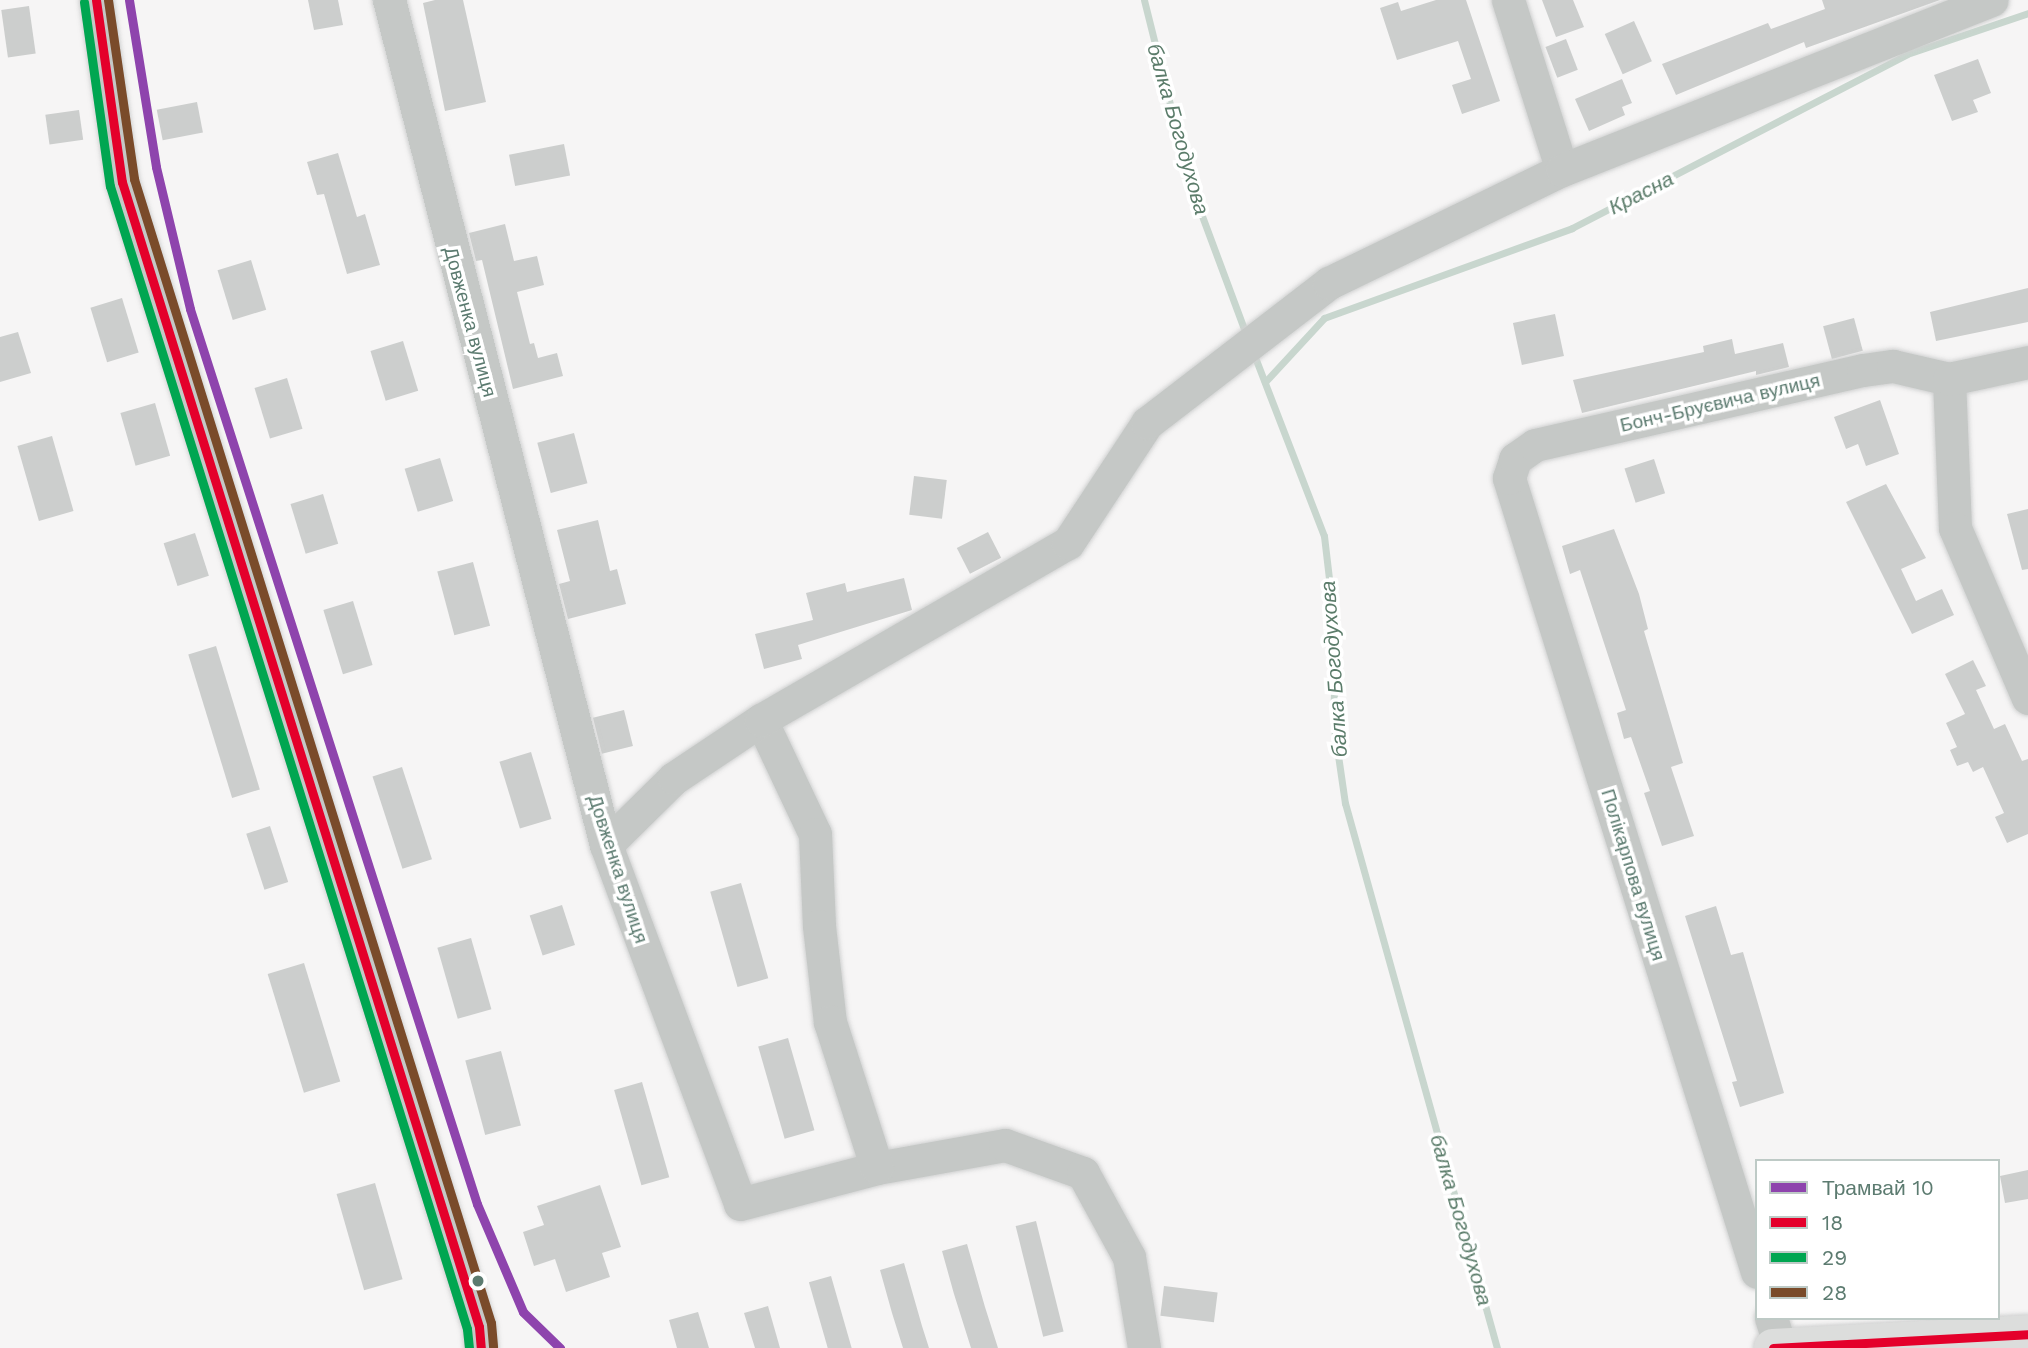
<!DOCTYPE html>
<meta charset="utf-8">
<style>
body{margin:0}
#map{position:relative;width:2028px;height:1348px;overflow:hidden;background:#f6f5f5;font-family:"Work Sans",sans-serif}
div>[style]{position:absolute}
.stream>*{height:7px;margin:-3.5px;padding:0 3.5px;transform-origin:3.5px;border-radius:3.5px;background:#c8d6ce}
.building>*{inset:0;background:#cccecd;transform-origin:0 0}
.roads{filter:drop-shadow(0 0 2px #d0d1d1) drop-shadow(0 0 2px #d0d1d1)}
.minor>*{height:33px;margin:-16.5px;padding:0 16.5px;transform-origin:16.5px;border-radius:16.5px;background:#c5c8c6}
.major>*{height:38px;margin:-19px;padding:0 19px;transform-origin:19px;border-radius:19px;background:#dcdddc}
.bus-1>*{height:9px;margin:-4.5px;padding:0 4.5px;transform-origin:4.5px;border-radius:4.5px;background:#e4002b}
.bus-2>*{height:9px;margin:-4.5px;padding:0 4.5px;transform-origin:4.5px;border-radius:4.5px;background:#00a651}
.bus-3>*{height:9px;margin:-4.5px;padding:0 4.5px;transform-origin:4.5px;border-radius:4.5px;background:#7a4b2a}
.tram-1>*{height:9px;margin:-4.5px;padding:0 4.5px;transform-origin:4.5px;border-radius:4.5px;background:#8e44ad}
.dots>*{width:19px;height:19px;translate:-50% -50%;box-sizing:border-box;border:4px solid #fff;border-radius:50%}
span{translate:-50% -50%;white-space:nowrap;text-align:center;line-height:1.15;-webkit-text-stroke:7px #fff;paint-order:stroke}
.street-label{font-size:19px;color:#5c7b70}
.water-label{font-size:21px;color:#5b7c6a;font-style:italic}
.legend{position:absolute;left:1755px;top:1159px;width:245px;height:161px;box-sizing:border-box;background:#fff;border:2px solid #becac6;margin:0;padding:9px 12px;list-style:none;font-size:21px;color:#5c7b70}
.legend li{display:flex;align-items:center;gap:14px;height:35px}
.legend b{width:35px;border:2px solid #becac6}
</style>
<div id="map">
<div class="stream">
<div style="left:1144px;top:0;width:187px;rotate:76deg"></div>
<div style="left:1189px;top:181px;width:163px;rotate:69.6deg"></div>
<div style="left:1253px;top:352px;width:197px;rotate:68.9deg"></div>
<div style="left:1324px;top:536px;width:103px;rotate:83.3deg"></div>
<div style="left:1336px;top:638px;width:83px;rotate:92.1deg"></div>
<div style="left:1333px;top:721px;width:83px;rotate:81.7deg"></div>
<div style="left:1345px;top:803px;width:566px;rotate:74.42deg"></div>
<div style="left:1265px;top:382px;width:87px;rotate:-47.3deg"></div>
<div style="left:1324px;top:318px;width:264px;rotate:-19.9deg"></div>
<div style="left:1572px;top:228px;width:377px;rotate:-27.4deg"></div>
<div style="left:1907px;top:54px;width:128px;rotate:-18.7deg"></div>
</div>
<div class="building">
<div style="clip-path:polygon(308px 0,338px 0,343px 25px,314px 30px)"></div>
<div style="clip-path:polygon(435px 0,463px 0,486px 102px,445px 111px,423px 3px)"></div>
<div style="clip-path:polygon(1436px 0,1466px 0,1500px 101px,1462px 114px,1452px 85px,1471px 79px,1458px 41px,1397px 60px,1380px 8px,1398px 2px,1401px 11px)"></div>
<div style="clip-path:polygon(1542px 0,1573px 0,1584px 27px,1556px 37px)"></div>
<div style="clip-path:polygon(1822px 0,1940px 0,1806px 48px,1804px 42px,1676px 95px,1662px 64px,1768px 23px,1771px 29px,1825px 9px)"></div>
<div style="left:29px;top:6px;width:48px;height:28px;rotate:82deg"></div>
<div style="left:1634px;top:21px;width:44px;height:32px;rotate:66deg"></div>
<div style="left:1566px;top:39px;width:33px;height:22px;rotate:69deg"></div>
<div style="clip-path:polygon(1978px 59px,1991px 93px,1973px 100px,1978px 112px,1952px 121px,1934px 75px)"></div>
<div style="clip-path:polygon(1622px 79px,1632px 103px,1622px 107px,1625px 115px,1589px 131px,1575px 99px)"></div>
<div style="left:197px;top:102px;width:31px;height:41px;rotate:79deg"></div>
<div style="left:79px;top:110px;width:30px;height:34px;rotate:82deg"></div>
<div style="left:564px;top:144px;width:32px;height:56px;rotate:79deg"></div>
<div style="clip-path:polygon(338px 153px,357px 217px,365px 214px,380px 265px,347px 274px,324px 194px,317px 195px,307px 162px)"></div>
<div style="clip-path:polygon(505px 224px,514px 261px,537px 256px,544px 285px,517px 292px,530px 344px,534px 343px,538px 358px,557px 353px,563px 376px,513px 389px,482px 260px,476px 261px,469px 233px)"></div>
<div style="left:251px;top:260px;width:52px;height:35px;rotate:73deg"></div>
<div style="clip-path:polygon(2028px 288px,2028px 322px,1936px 341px,1930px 312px)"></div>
<div style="left:122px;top:298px;width:57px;height:33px;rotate:73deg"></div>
<div style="left:1555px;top:314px;width:43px;height:43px;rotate:78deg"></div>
<div style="left:1854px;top:318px;width:34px;height:32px;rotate:75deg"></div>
<div style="clip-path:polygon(18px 332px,31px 373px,0 382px,0 337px)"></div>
<div style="clip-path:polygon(1732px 339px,1735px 354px,1783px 343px,1789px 367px,1756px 375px,1756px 371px,1582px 413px,1573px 380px,1704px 352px,1703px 346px)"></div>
<div style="left:403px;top:341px;width:52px;height:34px;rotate:73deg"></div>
<div style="left:287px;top:378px;width:53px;height:34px;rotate:73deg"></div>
<div style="clip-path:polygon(1880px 400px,1899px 454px,1866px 466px,1858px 444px,1846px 449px,1834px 417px)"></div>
<div style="left:155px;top:403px;width:55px;height:36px;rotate:74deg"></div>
<div style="left:574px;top:433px;width:52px;height:38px;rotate:75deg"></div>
<div style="left:52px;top:436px;width:78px;height:36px;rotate:74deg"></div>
<div style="left:440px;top:458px;width:45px;height:37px;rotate:73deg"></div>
<div style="left:1654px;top:459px;width:36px;height:31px;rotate:72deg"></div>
<div style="left:914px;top:476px;width:33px;height:39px;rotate:7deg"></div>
<div style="clip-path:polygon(1886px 484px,1926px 558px,1901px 569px,1916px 601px,1942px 589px,1954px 615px,1912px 634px,1846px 502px)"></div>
<div style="left:323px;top:494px;width:52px;height:34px;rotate:73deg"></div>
<div style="clip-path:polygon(2028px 509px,2028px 569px,2022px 570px,2007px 514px)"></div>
<div style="clip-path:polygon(598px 520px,610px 571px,617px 569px,626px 604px,568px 619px,559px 584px,570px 581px,557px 530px)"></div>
<div style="clip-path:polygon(1614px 529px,1639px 594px,1648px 629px,1644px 631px,1683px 763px,1671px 767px,1694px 836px,1662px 846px,1644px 793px,1650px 791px,1631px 737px,1624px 739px,1617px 713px,1626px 710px,1580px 570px,1570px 574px,1562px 546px)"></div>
<div style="left:988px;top:532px;width:29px;height:35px;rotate:63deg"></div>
<div style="left:195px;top:533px;width:45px;height:33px;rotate:72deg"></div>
<div style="left:473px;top:562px;width:66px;height:37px;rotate:75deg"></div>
<div style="clip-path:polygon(904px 578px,912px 610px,798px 645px,802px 659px,764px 669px,755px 634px,813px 620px,806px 593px,845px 583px,847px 592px)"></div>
<div style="left:353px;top:601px;width:67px;height:31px;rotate:73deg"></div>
<div style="left:216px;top:646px;width:150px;height:29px;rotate:73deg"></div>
<div style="clip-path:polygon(1973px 660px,1986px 686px,1976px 690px,1994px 729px,2005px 724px,2022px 761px,2028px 759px,2028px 834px,2007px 843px,1995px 817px,2004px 813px,1983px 767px,1973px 772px,1968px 762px,1957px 766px,1950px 750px,1957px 747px,1946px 723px,1965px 714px,1945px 674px)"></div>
<div style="left:624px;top:710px;width:37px;height:32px;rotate:76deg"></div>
<div style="left:531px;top:752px;width:70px;height:33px;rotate:73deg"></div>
<div style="left:402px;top:767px;width:97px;height:31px;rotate:72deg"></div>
<div style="left:270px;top:826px;width:59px;height:25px;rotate:72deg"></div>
<div style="left:741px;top:883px;width:99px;height:32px;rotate:74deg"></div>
<div style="left:562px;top:905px;width:42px;height:34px;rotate:72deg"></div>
<div style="clip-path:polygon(1716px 906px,1731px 955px,1743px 952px,1784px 1093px,1740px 1107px,1732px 1082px,1737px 1081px,1685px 916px)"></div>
<div style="left:471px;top:938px;width:74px;height:35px;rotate:74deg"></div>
<div style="left:304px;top:963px;width:124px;height:38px;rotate:73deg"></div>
<div style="left:788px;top:1038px;width:96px;height:31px;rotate:74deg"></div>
<div style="left:501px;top:1051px;width:77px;height:37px;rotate:75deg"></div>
<div style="left:642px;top:1082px;width:99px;height:29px;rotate:74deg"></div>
<div style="clip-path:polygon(2028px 1170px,2028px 1199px,2005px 1203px,2000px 1176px)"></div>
<div style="left:375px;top:1183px;width:100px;height:40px;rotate:74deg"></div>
<div style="clip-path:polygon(600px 1185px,621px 1247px,602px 1253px,610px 1277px,566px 1292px,555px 1259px,534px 1266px,523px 1232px,544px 1225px,537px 1206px)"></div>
<div style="left:1036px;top:1221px;width:114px;height:21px;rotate:76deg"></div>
<div style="clip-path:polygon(967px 1244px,985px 1307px,998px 1348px,971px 1348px,954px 1294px,942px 1251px)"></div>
<div style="clip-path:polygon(904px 1263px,922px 1326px,929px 1348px,903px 1348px,892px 1313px,880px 1270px)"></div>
<div style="left:831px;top:1276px;width:75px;height:23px;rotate:74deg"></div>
<div style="left:1164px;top:1286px;width:54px;height:30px;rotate:7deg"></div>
<div style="clip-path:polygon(768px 1306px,780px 1348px,755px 1348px,744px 1313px)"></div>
<div style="clip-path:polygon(698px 1312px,709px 1348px,677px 1348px,669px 1320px)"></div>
</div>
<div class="roads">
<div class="minor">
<div style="left:96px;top:0;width:184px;rotate:81.9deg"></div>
<div style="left:122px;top:182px;width:1199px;rotate:72.68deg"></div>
<div style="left:479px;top:1327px;width:21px;rotate:85deg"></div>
<div style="left:389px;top:0;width:872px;rotate:75.6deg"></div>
<div style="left:606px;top:845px;width:383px;rotate:69.5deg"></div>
<div style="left:740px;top:1204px;width:142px;rotate:-14.7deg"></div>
<div style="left:877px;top:1168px;width:130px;rotate:-10.2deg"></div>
<div style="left:1005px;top:1145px;width:83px;rotate:19.7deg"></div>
<div style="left:1083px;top:1173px;width:96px;rotate:61.3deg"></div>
<div style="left:1129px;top:1257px;width:92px;rotate:80.6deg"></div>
<div style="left:1508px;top:0;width:178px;rotate:72.4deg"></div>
<div style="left:1949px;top:379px;width:149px;rotate:87.7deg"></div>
<div style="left:1955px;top:528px;width:185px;rotate:66.8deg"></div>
<div style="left:761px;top:720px;width:126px;rotate:64.7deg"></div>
<div style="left:815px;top:834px;width:92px;rotate:87.5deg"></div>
<div style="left:819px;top:926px;width:97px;rotate:83.5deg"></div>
<div style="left:830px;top:1022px;width:153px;rotate:72.2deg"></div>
<div style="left:606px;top:845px;width:95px;rotate:-44.6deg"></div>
<div style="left:674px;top:778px;width:105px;rotate:-33.7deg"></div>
<div style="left:761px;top:720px;width:354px;rotate:-30deg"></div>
<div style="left:1068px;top:543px;width:144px;rotate:-56.6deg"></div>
<div style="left:1147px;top:423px;width:230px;rotate:-37.6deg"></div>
<div style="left:1329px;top:283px;width:259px;rotate:-25.9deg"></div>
<div style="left:1562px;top:170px;width:462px;rotate:-21.6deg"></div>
<div style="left:1757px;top:1272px;width:832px;rotate:-107.35deg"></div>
<div style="left:1509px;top:478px;width:20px;rotate:-72deg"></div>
<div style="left:1515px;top:459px;width:24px;rotate:-35deg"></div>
<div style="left:1535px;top:445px;width:336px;rotate:-12.9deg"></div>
<div style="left:1863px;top:370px;width:30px;rotate:-8deg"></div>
<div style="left:1893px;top:366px;width:57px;rotate:13.1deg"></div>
<div style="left:1949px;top:379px;width:81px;rotate:-12.1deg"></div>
<div style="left:1771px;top:1318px;width:32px;rotate:72deg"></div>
</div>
<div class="major">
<div style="left:1773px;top:1348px;width:255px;rotate:-3.1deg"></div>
</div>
</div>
<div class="bus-1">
<div style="left:96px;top:0;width:184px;rotate:81.9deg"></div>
<div style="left:122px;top:182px;width:1199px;rotate:72.68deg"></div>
<div style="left:479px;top:1327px;width:21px;rotate:85deg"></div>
<div style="left:1773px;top:1348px;width:255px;rotate:-3.1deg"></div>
</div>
<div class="bus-2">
<div style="left:84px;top:2px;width:186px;rotate:82deg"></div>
<div style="left:110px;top:186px;width:1197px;rotate:72.65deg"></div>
<div style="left:467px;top:1329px;width:19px;rotate:84deg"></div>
</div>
<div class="bus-3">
<div style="left:108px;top:0;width:181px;rotate:81.7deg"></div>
<div style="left:134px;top:179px;width:1198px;rotate:72.67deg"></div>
<div style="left:491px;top:1323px;width:24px;rotate:85deg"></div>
</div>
<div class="tram-1">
<div style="left:129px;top:0;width:169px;rotate:80.8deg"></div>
<div style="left:156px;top:167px;width:146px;rotate:76.5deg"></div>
<div style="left:190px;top:309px;width:940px;rotate:72.22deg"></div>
<div style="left:477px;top:1204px;width:117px;rotate:66.9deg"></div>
<div style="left:523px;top:1312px;width:52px;rotate:44.2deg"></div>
</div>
<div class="dots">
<div style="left:478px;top:1281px;background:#5c7b70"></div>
</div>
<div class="street-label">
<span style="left:470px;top:322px;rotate:75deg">Довженка вулиця</span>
<span style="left:1720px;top:403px;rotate:-13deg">Бонч-Бруєвича вулиця</span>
<span style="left:618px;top:869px;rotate:72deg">Довженка вулиця</span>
<span style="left:1633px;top:875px;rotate:73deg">Полікарпова вулиця</span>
</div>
<div class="water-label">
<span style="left:1178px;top:129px;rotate:74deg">балка Богодухова</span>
<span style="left:1641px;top:193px;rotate:-27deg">Красна</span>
<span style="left:1334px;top:669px;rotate:-94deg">балка Богодухова</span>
<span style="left:1461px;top:1220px;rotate:74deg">балка Богодухова</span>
</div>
<ul class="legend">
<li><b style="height:9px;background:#8e44ad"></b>Трамвай 10</li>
<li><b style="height:9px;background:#e4002b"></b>18</li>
<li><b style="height:9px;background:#00a651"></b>29</li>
<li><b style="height:9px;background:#7a4b2a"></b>28</li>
</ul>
</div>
